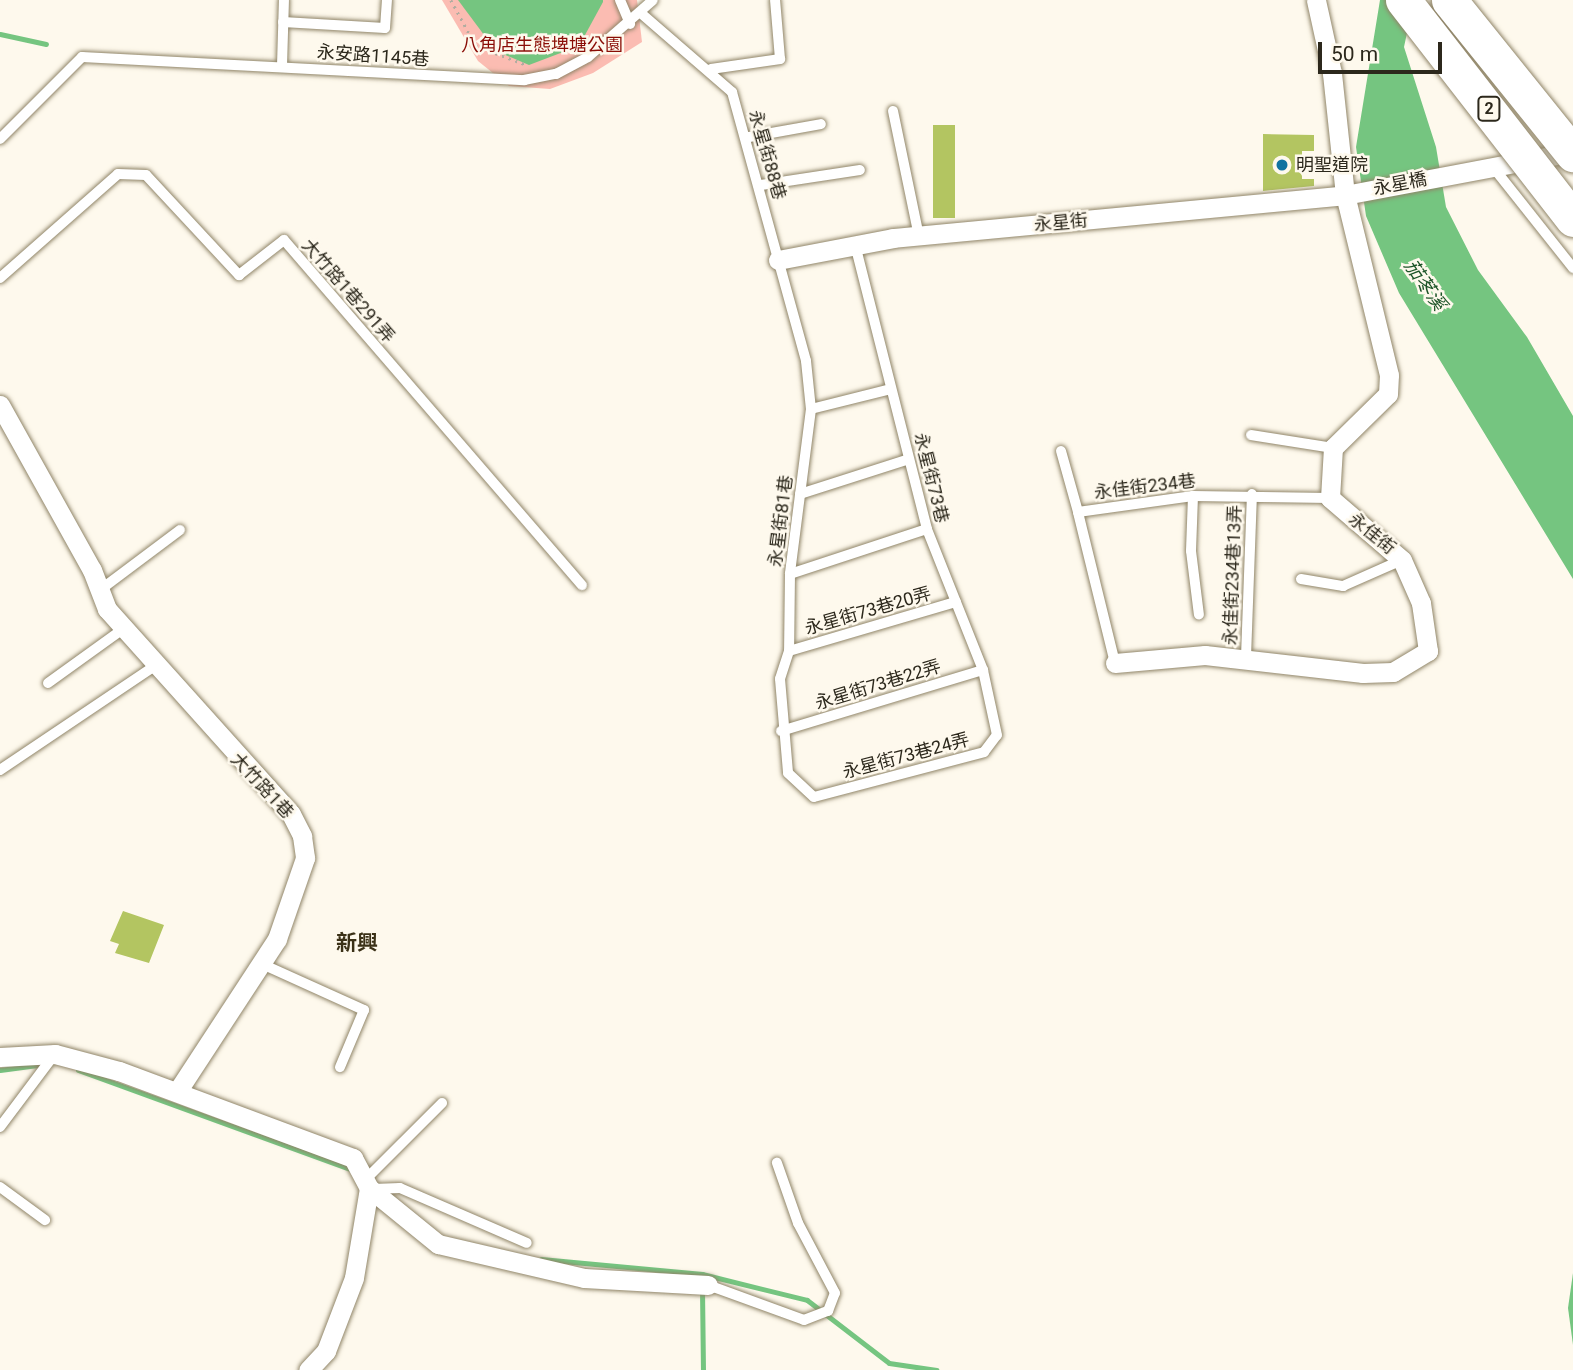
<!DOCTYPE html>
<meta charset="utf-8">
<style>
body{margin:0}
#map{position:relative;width:1573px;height:1370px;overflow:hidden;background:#fef9ed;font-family:Roboto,"Noto Sans TC",sans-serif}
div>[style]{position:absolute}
.green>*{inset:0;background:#fbbcb2}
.water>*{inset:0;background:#75c580}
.stream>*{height:5px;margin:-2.5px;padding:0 2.5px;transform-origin:2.5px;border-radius:2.5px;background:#75c580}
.building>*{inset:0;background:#b3c561;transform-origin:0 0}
.path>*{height:2.5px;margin-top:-1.25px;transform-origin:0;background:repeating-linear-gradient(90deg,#b1aca0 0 2px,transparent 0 7px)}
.roads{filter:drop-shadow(0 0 2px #908568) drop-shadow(0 0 2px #908568)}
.lane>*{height:10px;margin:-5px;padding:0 5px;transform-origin:5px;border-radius:5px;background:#fff}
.street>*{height:19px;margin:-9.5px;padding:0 9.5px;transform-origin:9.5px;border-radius:9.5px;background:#fff}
.bridges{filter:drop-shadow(0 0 2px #908568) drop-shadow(0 0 2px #908568)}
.highway-bridge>*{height:35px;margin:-17.5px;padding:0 17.5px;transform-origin:17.5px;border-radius:17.5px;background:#fff}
.dots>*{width:19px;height:19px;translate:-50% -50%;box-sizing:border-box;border:4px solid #fef9ed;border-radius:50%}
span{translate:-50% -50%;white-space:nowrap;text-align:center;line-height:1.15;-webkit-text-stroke:5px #fef9ed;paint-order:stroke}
.shield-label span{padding:2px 5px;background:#fef9ed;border:2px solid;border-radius:5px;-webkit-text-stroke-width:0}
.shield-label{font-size:16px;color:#2c281c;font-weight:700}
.park-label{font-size:18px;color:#8a0d06}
.street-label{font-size:18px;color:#2c281c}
.poi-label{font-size:18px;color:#2c281c}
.left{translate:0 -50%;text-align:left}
.water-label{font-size:19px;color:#1c5427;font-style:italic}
.quarter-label{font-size:21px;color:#3b3117;font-weight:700}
.scale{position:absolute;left:1318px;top:42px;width:124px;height:32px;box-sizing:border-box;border:4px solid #2c281c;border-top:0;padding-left:9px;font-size:21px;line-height:24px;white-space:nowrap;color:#2c281c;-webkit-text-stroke:5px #fef9ed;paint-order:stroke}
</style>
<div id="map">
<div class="green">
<div style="clip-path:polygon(442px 0,637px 0,642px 42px,593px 73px,550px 89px,509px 86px,478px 61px)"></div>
</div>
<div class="water">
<div style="clip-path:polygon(458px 0,603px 0,603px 2px,579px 46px,529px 65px,496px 51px)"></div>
<div style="clip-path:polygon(1380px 0,1414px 0,1404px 47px,1436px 147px,1446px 207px,1478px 270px,1527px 337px,1573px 416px,1573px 579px,1399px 293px,1366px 216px,1356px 147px)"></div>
<div style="clip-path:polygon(1573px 1273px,1573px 1345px,1568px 1308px)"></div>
</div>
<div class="stream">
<div style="left:0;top:34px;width:47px;rotate:12.3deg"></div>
<div style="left:0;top:1070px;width:45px;rotate:-7.6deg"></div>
<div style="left:78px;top:1070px;width:295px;rotate:20deg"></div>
<div style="left:541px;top:1259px;width:162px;rotate:5.3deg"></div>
<div style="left:702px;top:1274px;width:108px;rotate:13.9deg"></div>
<div style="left:807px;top:1300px;width:103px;rotate:37.5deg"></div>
<div style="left:889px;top:1363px;width:48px;rotate:8.5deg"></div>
<div style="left:702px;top:1289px;width:81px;rotate:89.3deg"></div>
</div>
<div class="building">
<div style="left:933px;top:125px;width:22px;height:93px"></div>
<div style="clip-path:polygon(1263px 134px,1314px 135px,1314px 151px,1302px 151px,1302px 179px,1314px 179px,1314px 186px,1263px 191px)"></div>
<div style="clip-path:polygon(123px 911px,164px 925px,149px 963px,115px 953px,119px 944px,110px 941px)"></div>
</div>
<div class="path">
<div style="left:451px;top:0;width:52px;rotate:61.5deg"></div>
<div style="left:476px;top:46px;width:54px;rotate:20.4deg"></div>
</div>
<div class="roads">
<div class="lane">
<div style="left:620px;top:0;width:26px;rotate:67deg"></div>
<div style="left:643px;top:15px;width:118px;rotate:40.9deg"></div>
<div style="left:732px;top:92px;width:279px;rotate:74.6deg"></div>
<div style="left:806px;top:361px;width:48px;rotate:84.1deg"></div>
<div style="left:811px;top:409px;width:166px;rotate:97.3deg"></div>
<div style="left:790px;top:574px;width:77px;rotate:90.7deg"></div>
<div style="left:789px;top:651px;width:29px;rotate:108deg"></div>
<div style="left:780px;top:679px;width:94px;rotate:85.1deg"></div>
<div style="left:788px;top:773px;width:35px;rotate:43deg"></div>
<div style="left:814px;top:797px;width:176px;rotate:-14.8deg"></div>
<div style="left:984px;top:752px;width:21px;rotate:-53deg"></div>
<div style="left:997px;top:735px;width:66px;rotate:-102.2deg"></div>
<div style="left:983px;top:670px;width:152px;rotate:-111.7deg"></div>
<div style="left:927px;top:529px;width:293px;rotate:-104.2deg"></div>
<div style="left:283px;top:22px;width:102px;rotate:3.4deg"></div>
<div style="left:385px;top:28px;width:28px;rotate:-86deg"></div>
<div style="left:282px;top:66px;width:66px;rotate:-88.3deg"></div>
<div style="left:711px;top:69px;width:70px;rotate:-8.2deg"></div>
<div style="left:780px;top:59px;width:59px;rotate:-94.8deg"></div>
<div style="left:893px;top:111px;width:128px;rotate:78.3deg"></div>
<div style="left:749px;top:137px;width:73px;rotate:-10.2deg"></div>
<div style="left:0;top:139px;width:116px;rotate:-45deg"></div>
<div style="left:82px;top:57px;width:443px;rotate:3deg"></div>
<div style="left:524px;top:80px;width:33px;rotate:-11deg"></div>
<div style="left:556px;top:74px;width:36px;rotate:-28deg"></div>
<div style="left:588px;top:57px;width:86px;rotate:-41.2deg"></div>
<div style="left:1493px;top:167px;width:129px;rotate:51.6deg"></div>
<div style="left:761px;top:185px;width:100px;rotate:-8.6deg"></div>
<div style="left:0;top:278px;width:157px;rotate:-41.4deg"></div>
<div style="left:118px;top:174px;width:28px;rotate:2deg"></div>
<div style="left:146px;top:175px;width:137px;rotate:47.1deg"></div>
<div style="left:239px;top:275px;width:57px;rotate:-37.9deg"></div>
<div style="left:284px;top:240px;width:456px;rotate:49.2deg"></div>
<div style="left:811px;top:409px;width:82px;rotate:-14deg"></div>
<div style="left:1251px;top:435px;width:83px;rotate:9deg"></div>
<div style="left:1061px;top:451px;width:63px;rotate:74.4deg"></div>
<div style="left:800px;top:494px;width:114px;rotate:-17.8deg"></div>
<div style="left:1193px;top:496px;width:55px;rotate:92.1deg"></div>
<div style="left:1191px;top:551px;width:64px;rotate:82.9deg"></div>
<div style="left:790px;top:574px;width:144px;rotate:-18.2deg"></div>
<div style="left:1301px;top:579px;width:43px;rotate:9.5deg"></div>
<div style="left:1343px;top:586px;width:64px;rotate:-23.8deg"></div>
<div style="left:100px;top:590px;width:100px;rotate:-36.9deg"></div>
<div style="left:789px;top:651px;width:174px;rotate:-16.4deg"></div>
<div style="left:1246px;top:657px;width:163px;rotate:-87.9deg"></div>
<div style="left:1115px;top:663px;width:155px;rotate:-103.8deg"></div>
<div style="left:1078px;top:512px;width:116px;rotate:-7.9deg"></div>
<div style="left:1193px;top:496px;width:137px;rotate:0.8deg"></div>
<div style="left:48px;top:683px;width:92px;rotate:-35.8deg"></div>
<div style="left:781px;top:731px;width:211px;rotate:-16.8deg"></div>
<div style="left:0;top:770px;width:187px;rotate:-33.9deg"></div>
<div style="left:262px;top:964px;width:112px;rotate:24.3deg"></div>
<div style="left:364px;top:1010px;width:62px;rotate:112.8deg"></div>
<div style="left:0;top:1127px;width:90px;rotate:-53.1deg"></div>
<div style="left:365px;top:1180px;width:109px;rotate:-45deg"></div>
<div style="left:0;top:1187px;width:56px;rotate:36.3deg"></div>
<div style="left:373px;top:1189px;width:27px;rotate:-2deg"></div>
<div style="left:400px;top:1188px;width:138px;rotate:23.4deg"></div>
<div style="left:708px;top:1285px;width:102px;rotate:20deg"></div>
<div style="left:804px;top:1320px;width:26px;rotate:-21deg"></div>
<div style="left:828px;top:1311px;width:19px;rotate:-69deg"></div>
<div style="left:835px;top:1293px;width:79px;rotate:-117.9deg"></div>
<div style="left:798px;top:1223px;width:64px;rotate:-109.3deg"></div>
</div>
<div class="street">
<div style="left:778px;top:260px;width:117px;rotate:-10.8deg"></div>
<div style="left:893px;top:238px;width:454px;rotate:-5.4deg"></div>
<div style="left:1345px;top:195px;width:232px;rotate:-10.7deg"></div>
<div style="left:0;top:405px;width:189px;rotate:60.9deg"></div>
<div style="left:92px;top:570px;width:42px;rotate:69deg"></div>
<div style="left:107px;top:609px;width:275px;rotate:48.1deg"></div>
<div style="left:291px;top:814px;width:25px;rotate:63deg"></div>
<div style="left:302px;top:836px;width:22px;rotate:82deg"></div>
<div style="left:305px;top:858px;width:86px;rotate:109.1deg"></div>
<div style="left:277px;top:939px;width:179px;rotate:123.2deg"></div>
<div style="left:1115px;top:663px;width:90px;rotate:-5.1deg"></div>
<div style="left:1205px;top:655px;width:159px;rotate:6.5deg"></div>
<div style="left:1363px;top:673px;width:30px;rotate:-2deg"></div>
<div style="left:1393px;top:672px;width:41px;rotate:-31deg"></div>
<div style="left:1428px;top:651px;width:49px;rotate:-98.3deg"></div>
<div style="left:1421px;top:603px;width:47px;rotate:-113.8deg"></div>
<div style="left:1402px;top:560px;width:95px;rotate:-139.3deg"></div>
<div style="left:1330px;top:498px;width:50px;rotate:-86.6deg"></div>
<div style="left:1333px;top:448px;width:77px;rotate:-44.5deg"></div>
<div style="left:1388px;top:394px;width:19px;rotate:-87deg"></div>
<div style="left:1389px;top:375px;width:185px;rotate:-103.7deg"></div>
<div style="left:1345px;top:195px;width:123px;rotate:-96.1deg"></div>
<div style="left:1332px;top:73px;width:75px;rotate:-102.4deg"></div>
<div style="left:0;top:1057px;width:55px;rotate:-3.1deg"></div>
<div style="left:55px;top:1054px;width:66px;rotate:14.9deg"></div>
<div style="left:119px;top:1071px;width:250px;rotate:20.4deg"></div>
<div style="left:353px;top:1158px;width:34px;rotate:62deg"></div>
<div style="left:369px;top:1188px;width:91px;rotate:99.5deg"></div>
<div style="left:354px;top:1278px;width:78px;rotate:111deg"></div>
<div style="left:326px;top:1351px;width:26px;rotate:133deg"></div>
<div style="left:369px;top:1188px;width:89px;rotate:39.1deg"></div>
<div style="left:438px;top:1244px;width:150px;rotate:13.1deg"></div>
<div style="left:584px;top:1278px;width:124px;rotate:3.2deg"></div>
</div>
</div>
<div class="bridges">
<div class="highway-bridge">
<div style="left:1403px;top:0;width:277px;rotate:52.2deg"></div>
<div style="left:1449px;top:0;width:198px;rotate:51.2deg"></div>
</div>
</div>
<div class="dots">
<div style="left:1282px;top:165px;background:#1073a0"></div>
</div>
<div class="shield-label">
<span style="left:1489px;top:109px">2</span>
</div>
<div class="park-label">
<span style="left:542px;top:45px">八角店生態埤塘公園</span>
</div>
<div class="street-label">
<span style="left:373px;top:56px;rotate:4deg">永安路1145巷</span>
<span style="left:767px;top:155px;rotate:74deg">永星街88巷</span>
<span style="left:1400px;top:184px;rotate:-11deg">永星橋</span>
<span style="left:1061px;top:223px;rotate:-5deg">永星街</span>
<span style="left:348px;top:291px;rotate:49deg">大竹路1巷291弄</span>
<span style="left:931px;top:478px;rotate:76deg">永星街73巷</span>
<span style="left:1145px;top:487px;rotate:-7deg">永佳街234巷</span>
<span style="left:781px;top:521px;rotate:-83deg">永星街81巷</span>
<span style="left:1372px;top:534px;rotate:39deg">永佳街</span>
<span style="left:1233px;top:575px;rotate:-88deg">永佳街234巷13弄</span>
<span style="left:868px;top:611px;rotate:-16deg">永星街73巷20弄</span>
<span style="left:878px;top:685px;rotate:-17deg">永星街73巷22弄</span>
<span style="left:906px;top:756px;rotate:-15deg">永星街73巷24弄</span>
<span style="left:262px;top:786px;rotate:47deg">大竹路1巷</span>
</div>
<div class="poi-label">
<span class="left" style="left:1296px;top:165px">明聖道院</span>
</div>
<div class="water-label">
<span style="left:1425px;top:285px;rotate:55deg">茄苳溪</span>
</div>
<div class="quarter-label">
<span style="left:357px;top:943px">新興</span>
</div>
<div class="scale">50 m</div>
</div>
